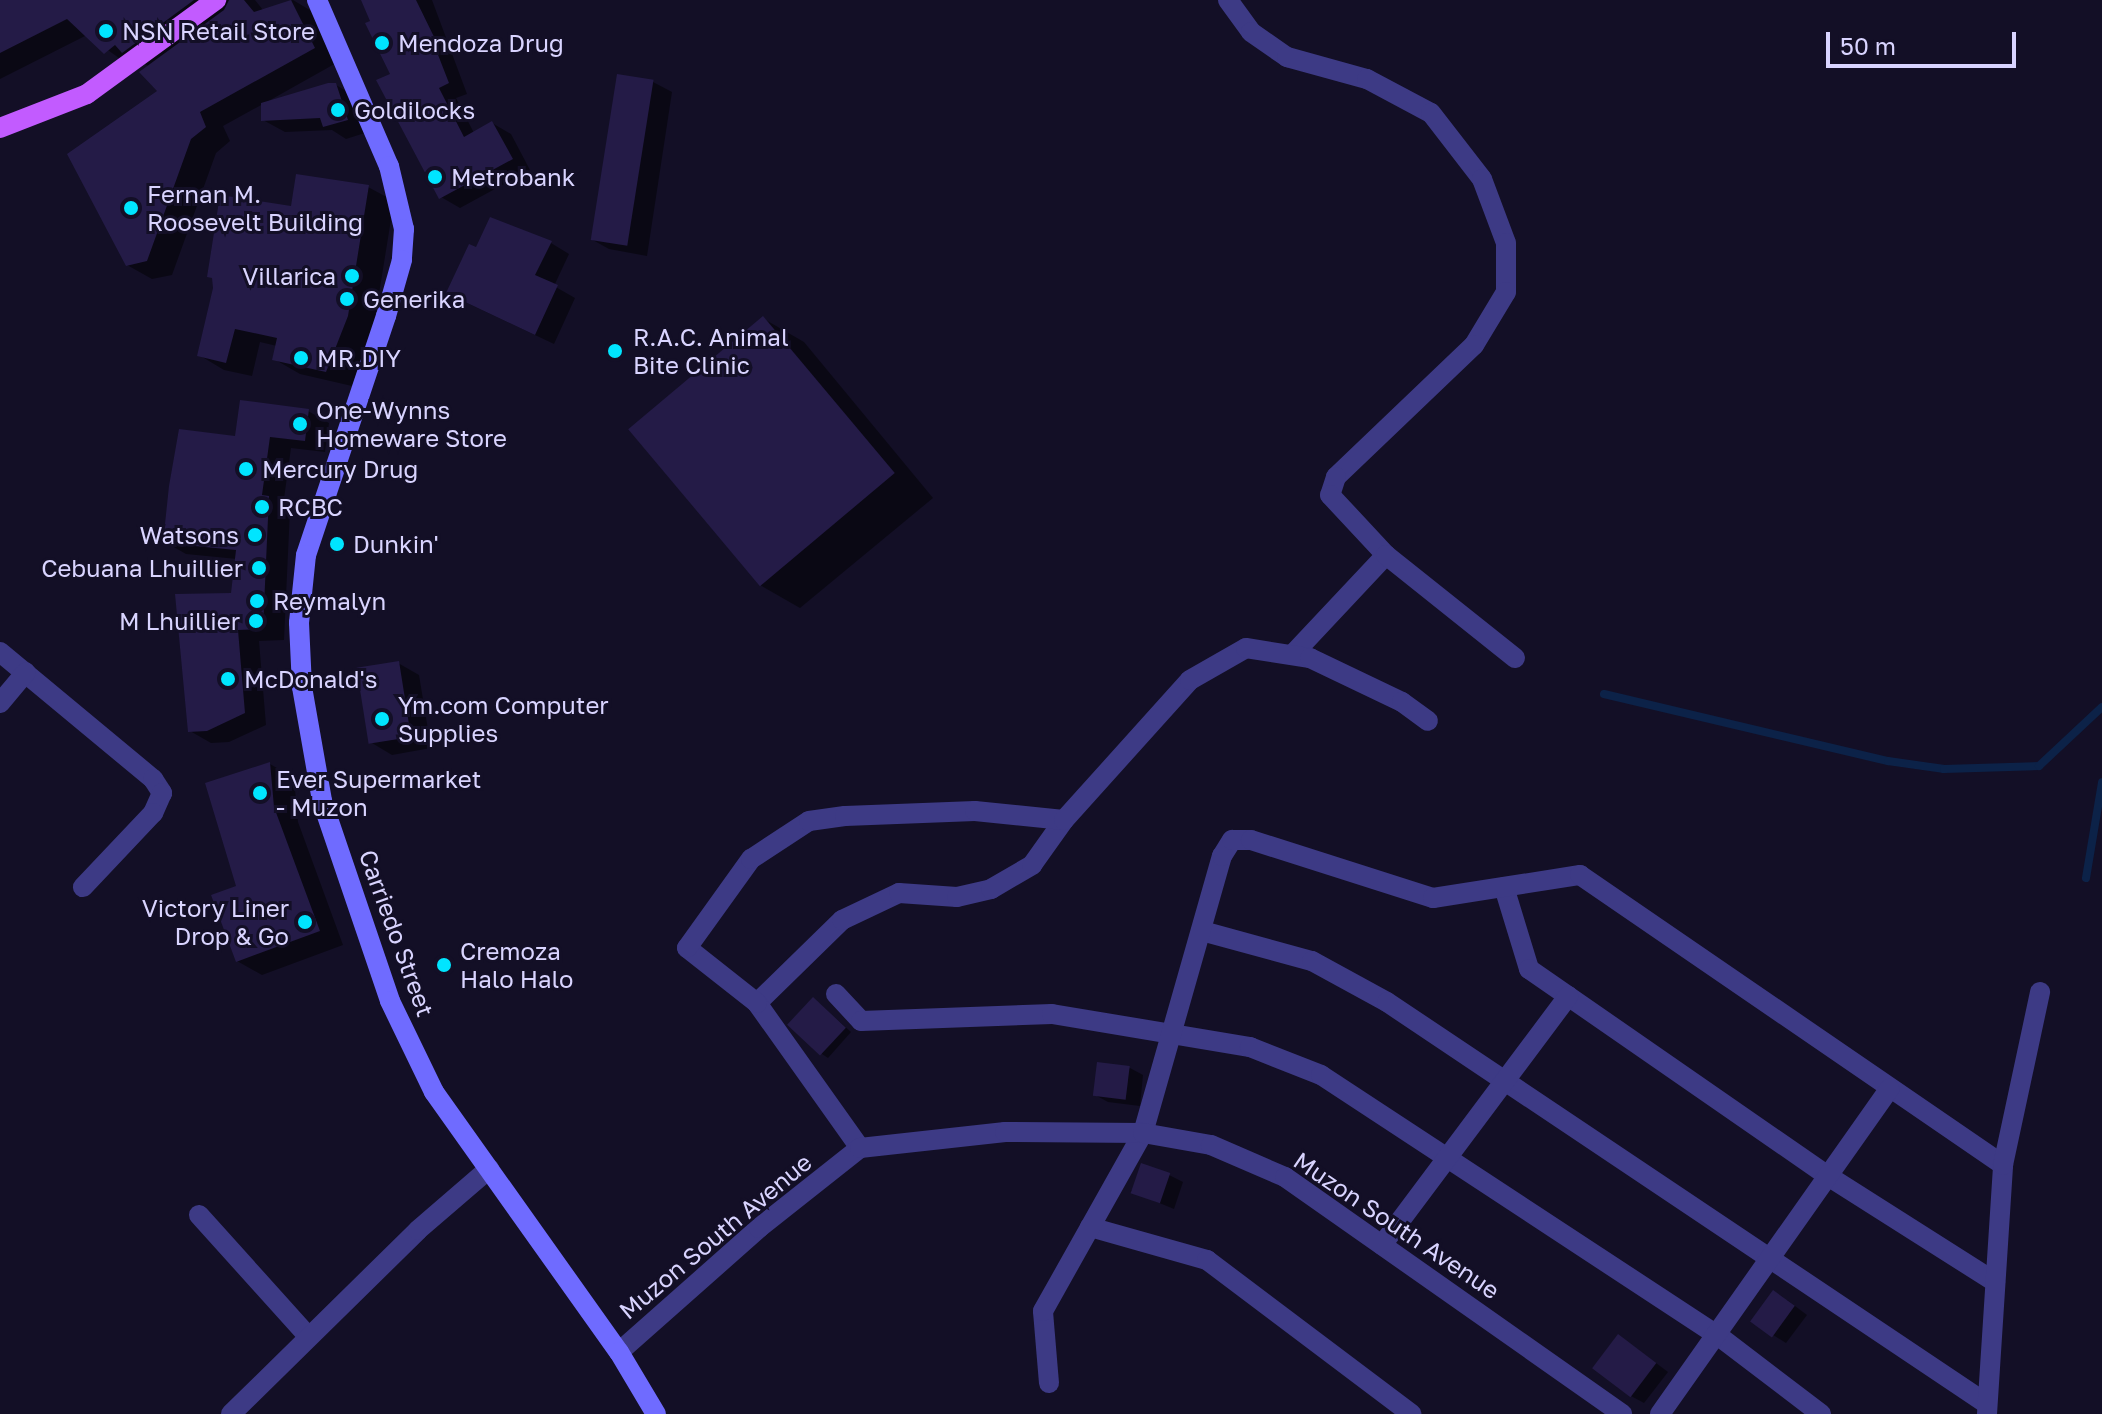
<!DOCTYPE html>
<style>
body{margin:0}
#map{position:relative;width:2102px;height:1414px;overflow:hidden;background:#130f26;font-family:"Golos Text",sans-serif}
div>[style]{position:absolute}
.shadow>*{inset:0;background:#0007}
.stream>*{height:8px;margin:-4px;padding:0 4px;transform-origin:4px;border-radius:4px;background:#0c2248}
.building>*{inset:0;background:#241b47;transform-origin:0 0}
.minor>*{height:20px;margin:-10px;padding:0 10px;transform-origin:10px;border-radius:10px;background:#3d3a85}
.tertiary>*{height:20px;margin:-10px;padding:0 10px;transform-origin:10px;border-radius:10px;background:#3d3a85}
.secondary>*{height:20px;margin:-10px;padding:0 10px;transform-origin:10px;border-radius:10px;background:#6f6bff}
.primary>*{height:20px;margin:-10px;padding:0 10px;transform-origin:10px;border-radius:10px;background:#c25bff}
.dots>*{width:22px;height:22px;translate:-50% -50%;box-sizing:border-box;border:4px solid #130f26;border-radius:50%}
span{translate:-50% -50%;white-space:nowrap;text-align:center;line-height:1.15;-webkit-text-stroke:6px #130f26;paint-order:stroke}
.poi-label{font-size:24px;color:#d9d4ff}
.left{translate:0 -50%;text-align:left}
.right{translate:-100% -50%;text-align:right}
.street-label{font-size:24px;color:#d9d4ff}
.scale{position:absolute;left:1826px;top:32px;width:190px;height:36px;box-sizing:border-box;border:4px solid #d9d4ff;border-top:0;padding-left:10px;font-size:24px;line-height:28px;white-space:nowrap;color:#d9d4ff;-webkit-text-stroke:6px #130f26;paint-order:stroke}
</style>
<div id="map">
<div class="shadow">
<div style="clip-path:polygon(0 0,255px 0,263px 10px,293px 0,313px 12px,338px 62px,265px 103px,336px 85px,358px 98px,368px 132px,346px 139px,332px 130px,285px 132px,263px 120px,263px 104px,223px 126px,230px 141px,216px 153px,172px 275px,152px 279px,127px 265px,160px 91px,150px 67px,138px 60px,130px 66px,87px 35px,0 79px)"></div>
<div style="clip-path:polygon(363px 0,432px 0,467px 94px,456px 98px,474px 133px,492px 123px,511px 134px,530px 170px,460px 208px,441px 197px)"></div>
<div style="clip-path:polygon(653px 82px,672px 92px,647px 256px,609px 249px,591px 239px)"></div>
<div style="clip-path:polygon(368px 187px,394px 201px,373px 331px,352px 386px,300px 374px,274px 359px,277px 346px,260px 342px,252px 376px,224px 370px,199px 355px)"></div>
<div style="clip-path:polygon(551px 243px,569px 254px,554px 286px,575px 298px,554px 344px,467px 303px,477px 249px)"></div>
<div style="clip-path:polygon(764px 319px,804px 342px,933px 498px,800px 608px,760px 585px)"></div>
<div style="clip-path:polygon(308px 411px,329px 423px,325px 452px,291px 448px,283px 506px,290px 510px,284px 640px,259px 641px,266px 725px,229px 742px,211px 743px,190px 731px,233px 594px,237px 559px,186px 554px,165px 542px,237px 438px)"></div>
<div style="clip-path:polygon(398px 663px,419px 675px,431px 748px,392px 755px,372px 743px)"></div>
<div style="clip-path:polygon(270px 764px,294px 778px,298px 822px,343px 945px,262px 975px,237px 961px)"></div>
<div style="clip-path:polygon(819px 1003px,851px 1032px,828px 1058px,822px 1054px)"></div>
<div style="clip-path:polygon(1130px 1068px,1143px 1075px,1140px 1106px,1108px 1102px,1095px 1095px)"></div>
<div style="clip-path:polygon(1169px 1175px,1183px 1182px,1174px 1209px,1130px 1191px)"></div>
<div style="clip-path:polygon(1787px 1300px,1807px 1315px,1786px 1343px,1773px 1335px)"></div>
<div style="clip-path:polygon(1632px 1345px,1668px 1372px,1644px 1403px,1631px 1396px)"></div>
</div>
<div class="stream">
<div style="left:1604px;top:694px;width:292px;rotate:13.3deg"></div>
<div style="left:1888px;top:761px;width:57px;rotate:8.1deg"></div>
<div style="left:1944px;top:769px;width:95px;rotate:-1.8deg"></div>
<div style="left:2039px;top:766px;width:86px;rotate:-43.1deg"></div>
<div style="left:2086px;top:878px;width:97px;rotate:-80.5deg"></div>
</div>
<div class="building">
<div style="clip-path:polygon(0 0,194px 0,122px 53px,115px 45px,104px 54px,67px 19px,0 53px)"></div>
<div style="clip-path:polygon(229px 0,244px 0,254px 12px,291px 0,315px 48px,200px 112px,206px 127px,191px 139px,147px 261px,126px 266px,67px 154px,157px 91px,139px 72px,224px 10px)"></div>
<div style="clip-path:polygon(361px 0,416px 0,438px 45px,435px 47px,449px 83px,439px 88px,464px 137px,492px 121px,513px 159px,439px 199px,376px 80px,390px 74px,365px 23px,370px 21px)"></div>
<div style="left:617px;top:74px;width:37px;height:168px;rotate:9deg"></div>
<div style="clip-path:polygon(328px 83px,336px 83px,348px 120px,323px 127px,320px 118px,261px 121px,261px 103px)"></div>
<div style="clip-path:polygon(296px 174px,369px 185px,348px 316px,326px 372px,272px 360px,277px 338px,235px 329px,226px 363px,197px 356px,213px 288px,212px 278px,207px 277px,220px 195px,291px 206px)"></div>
<div style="clip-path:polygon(490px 217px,552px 241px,535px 275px,558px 285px,535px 335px,446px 293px,469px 244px,476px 247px)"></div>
<div style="left:763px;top:316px;width:205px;height:176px;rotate:50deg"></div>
<div style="clip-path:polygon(240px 400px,309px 409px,305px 441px,270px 437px,262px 495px,269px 496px,263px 629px,238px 630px,245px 713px,207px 731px,188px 732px,175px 594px,231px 593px,236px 550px,163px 543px,169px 486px,179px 429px,235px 436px)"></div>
<div style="left:399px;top:661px;width:77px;height:43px;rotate:81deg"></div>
<div style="clip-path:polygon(270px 762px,274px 807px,320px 931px,236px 962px,211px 895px,236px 886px,205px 783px)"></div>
<div style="left:813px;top:997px;width:45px;height:38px;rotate:43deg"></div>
<div style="left:1097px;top:1062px;width:33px;height:34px;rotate:7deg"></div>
<div style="left:1141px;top:1163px;width:31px;height:32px;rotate:19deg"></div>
<div style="left:1773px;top:1290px;width:27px;height:39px;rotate:36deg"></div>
<div style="left:1618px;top:1334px;width:48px;height:43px;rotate:37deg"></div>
</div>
<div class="minor">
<div style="left:1228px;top:0;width:39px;rotate:54deg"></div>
<div style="left:1251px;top:32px;width:44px;rotate:34.8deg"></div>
<div style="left:1287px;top:57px;width:83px;rotate:15.4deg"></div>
<div style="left:1367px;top:79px;width:72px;rotate:28deg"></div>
<div style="left:1431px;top:113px;width:83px;rotate:52.3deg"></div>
<div style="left:1482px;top:179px;width:68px;rotate:69.4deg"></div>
<div style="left:1506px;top:243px;width:49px;rotate:90deg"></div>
<div style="left:1506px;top:292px;width:62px;rotate:121.1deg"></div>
<div style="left:1474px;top:345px;width:191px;rotate:136.3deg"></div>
<div style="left:1336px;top:477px;width:19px;rotate:108deg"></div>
<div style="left:1330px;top:495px;width:82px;rotate:47deg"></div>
<div style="left:1386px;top:555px;width:137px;rotate:133.2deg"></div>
<div style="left:1386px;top:555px;width:165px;rotate:38.6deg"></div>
<div style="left:0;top:652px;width:199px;rotate:39.7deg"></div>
<div style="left:153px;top:779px;width:17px;rotate:57deg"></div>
<div style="left:162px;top:793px;width:22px;rotate:114deg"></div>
<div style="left:153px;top:813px;width:102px;rotate:133.4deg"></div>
<div style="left:0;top:703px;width:40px;rotate:-50deg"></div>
<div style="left:1504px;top:887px;width:86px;rotate:73deg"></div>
<div style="left:1529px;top:969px;width:364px;rotate:34.7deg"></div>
<div style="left:1828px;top:1176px;width:198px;rotate:32.4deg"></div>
<div style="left:1202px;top:931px;width:114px;rotate:15.3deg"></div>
<div style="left:1312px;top:961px;width:85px;rotate:28.7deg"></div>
<div style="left:1387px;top:1002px;width:722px;rotate:33.82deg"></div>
<div style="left:836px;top:994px;width:37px;rotate:47deg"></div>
<div style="left:861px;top:1021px;width:191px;rotate:-2.1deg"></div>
<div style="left:1052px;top:1014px;width:201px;rotate:9.5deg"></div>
<div style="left:1250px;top:1047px;width:76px;rotate:21.5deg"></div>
<div style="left:1321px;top:1075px;width:472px;rotate:33.3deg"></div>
<div style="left:1716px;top:1334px;width:132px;rotate:37.3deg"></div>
<div style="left:757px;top:1003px;width:119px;rotate:-44.3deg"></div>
<div style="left:842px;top:920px;width:63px;rotate:-25.3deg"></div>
<div style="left:899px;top:893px;width:58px;rotate:3.9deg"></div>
<div style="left:957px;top:897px;width:35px;rotate:-13deg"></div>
<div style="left:991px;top:889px;width:48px;rotate:-30.3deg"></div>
<div style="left:1032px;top:865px;width:55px;rotate:-54.6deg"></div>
<div style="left:860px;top:1148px;width:178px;rotate:-125.4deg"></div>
<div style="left:757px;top:1003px;width:89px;rotate:-141.8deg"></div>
<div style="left:687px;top:948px;width:110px;rotate:-54.3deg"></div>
<div style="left:751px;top:859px;width:69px;rotate:-33.2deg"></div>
<div style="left:809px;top:821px;width:36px;rotate:-8deg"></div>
<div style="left:845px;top:816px;width:130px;rotate:-2.2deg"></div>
<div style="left:975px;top:811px;width:89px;rotate:5.8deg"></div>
<div style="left:1064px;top:820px;width:188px;rotate:-48deg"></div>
<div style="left:1190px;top:680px;width:64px;rotate:-29.7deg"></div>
<div style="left:1246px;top:648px;width:65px;rotate:8.9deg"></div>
<div style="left:1310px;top:658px;width:102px;rotate:25.6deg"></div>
<div style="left:1402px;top:702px;width:32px;rotate:36deg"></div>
<div style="left:199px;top:1215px;width:163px;rotate:48deg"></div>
<div style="left:1090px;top:1227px;width:122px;rotate:15.8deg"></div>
<div style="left:1207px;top:1260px;width:256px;rotate:37deg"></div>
<div style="left:1382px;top:1245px;width:311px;rotate:-53.2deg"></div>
<div style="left:1049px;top:1383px;width:72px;rotate:-94.8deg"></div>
<div style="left:1043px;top:1311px;width:204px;rotate:-60.7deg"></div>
<div style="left:1143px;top:1133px;width:288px;rotate:-74.1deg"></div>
<div style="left:1222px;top:856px;width:19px;rotate:-58deg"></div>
<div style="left:1232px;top:840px;width:19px"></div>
<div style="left:1251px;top:840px;width:191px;rotate:17.7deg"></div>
<div style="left:1433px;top:898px;width:149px;rotate:-8.9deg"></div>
<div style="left:1580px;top:875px;width:513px;rotate:34.43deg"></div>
<div style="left:231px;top:1414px;width:262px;rotate:-44.5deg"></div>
<div style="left:418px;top:1230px;width:94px;rotate:-40.7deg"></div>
<div style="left:1660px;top:1414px;width:398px;rotate:-54.8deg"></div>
<div style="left:1987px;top:1414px;width:250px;rotate:-86.3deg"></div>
<div style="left:2003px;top:1165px;width:177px;rotate:-77.9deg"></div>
</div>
<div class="tertiary">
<div style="left:619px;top:1352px;width:187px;rotate:-41.5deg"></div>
<div style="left:759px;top:1228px;width:129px;rotate:-38.4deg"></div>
<div style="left:860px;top:1148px;width:146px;rotate:-6.3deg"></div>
<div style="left:1005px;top:1132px;width:138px;rotate:0.4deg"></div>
<div style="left:1143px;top:1133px;width:69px;rotate:10deg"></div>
<div style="left:1211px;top:1145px;width:81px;rotate:23.4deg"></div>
<div style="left:1285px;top:1177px;width:412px;rotate:35.1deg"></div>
</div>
<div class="secondary">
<div style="left:317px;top:0;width:181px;rotate:66.6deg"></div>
<div style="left:389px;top:166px;width:65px;rotate:76.6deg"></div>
<div style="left:404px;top:229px;width:31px;rotate:94deg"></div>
<div style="left:402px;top:260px;width:58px;rotate:105.9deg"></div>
<div style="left:386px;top:316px;width:252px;rotate:108.5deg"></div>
<div style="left:306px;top:555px;width:68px;rotate:95.9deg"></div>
<div style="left:299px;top:623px;width:64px;rotate:87.3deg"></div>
<div style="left:302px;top:687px;width:116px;rotate:80deg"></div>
<div style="left:322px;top:801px;width:211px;rotate:71.2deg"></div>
<div style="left:390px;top:1001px;width:101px;rotate:64.2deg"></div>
<div style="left:434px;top:1092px;width:319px;rotate:54.6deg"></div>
<div style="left:619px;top:1352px;width:72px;rotate:59.2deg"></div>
</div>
<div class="primary">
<div style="left:0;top:128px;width:93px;rotate:-21.3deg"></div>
<div style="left:87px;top:94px;width:160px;rotate:-36.1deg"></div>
</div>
<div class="dots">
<div style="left:106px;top:31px;background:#00e5ff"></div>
<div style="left:382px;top:43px;background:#00e5ff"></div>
<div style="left:338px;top:110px;background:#00e5ff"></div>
<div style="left:435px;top:177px;background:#00e5ff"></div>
<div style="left:131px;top:208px;background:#00e5ff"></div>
<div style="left:352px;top:276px;background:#00e5ff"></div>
<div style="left:347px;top:299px;background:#00e5ff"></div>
<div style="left:615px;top:351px;background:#00e5ff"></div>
<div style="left:301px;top:358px;background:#00e5ff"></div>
<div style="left:300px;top:424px;background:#00e5ff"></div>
<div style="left:246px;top:469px;background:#00e5ff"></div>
<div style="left:262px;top:507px;background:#00e5ff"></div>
<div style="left:255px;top:535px;background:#00e5ff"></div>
<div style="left:337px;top:544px;background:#00e5ff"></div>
<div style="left:259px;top:568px;background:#00e5ff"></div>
<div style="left:257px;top:601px;background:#00e5ff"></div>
<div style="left:256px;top:621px;background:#00e5ff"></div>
<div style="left:228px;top:679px;background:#00e5ff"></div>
<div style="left:382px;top:719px;background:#00e5ff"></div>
<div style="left:260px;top:793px;background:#00e5ff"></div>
<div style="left:305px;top:922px;background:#00e5ff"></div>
<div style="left:444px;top:965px;background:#00e5ff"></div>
</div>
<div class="poi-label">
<span class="left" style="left:122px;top:31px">NSN Retail Store</span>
<span class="left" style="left:398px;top:43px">Mendoza Drug</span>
<span class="left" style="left:354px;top:110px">Goldilocks</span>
<span class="left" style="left:451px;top:177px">Metrobank</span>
<span class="left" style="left:147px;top:208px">Fernan M.<br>Roosevelt Building</span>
<span class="right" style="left:336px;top:276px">Villarica</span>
<span class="left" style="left:363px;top:299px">Generika</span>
<span class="left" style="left:633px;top:351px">R.A.C. Animal<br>Bite Clinic</span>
<span class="left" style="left:317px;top:358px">MR.DIY</span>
<span class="left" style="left:316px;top:424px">One-Wynns<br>Homeware Store</span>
<span class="left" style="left:262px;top:469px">Mercury Drug</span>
<span class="left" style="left:278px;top:507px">RCBC</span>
<span class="right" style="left:239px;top:535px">Watsons</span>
<span class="left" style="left:353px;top:544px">Dunkin'</span>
<span class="right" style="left:243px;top:568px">Cebuana Lhuillier</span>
<span class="left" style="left:273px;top:601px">Reymalyn</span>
<span class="right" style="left:240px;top:621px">M Lhuillier</span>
<span class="left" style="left:244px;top:679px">McDonald's</span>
<span class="left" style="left:398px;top:719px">Ym.com Computer<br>Supplies</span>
<span class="left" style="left:276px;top:793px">Ever Supermarket<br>- Muzon</span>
<span class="right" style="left:289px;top:922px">Victory Liner<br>Drop &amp; Go</span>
<span class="left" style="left:460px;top:965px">Cremoza<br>Halo Halo</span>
</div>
<div class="street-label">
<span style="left:397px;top:933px;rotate:70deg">Carriedo Street</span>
<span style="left:1397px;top:1225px;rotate:34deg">Muzon South Avenue</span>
<span style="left:715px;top:1236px;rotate:-40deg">Muzon South Avenue</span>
</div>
<div class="scale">50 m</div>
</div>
